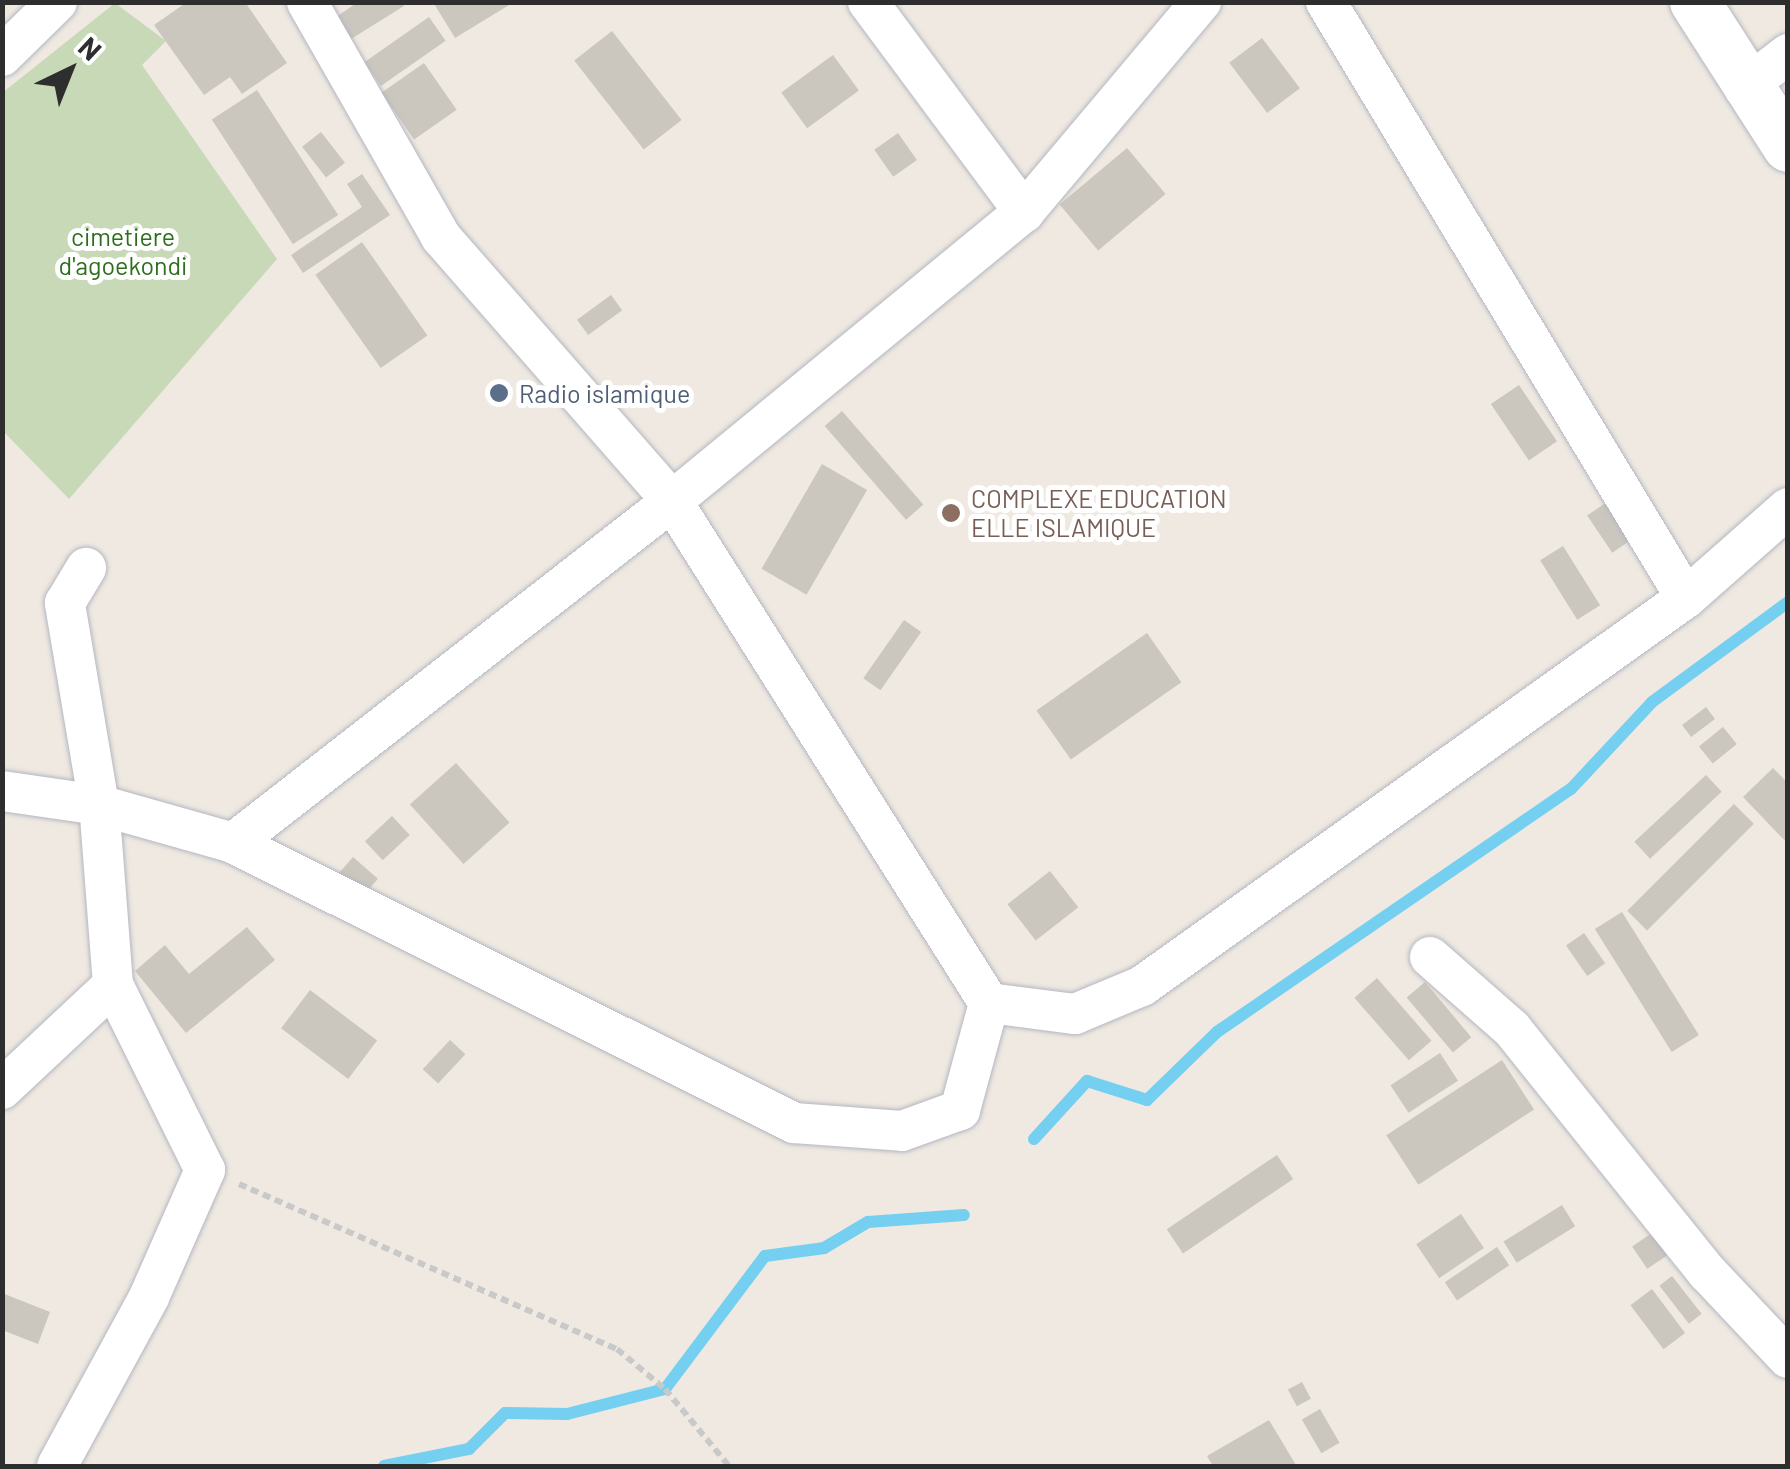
<!DOCTYPE html>
<style>
body{margin:0}
#map{position:relative;width:1790px;height:1469px;overflow:hidden;background:#efe9e1;font-family:Barlow,sans-serif}
div>[style]{position:absolute}
.cemetery>*{inset:0;background:#c8d9b8}
.stream>*{height:12px;margin:-6px;padding:0 6px;transform-origin:6px;border-radius:6px;background:#75cff0}
.building>*{inset:0;background:#cbc7bf;transform-origin:0 0}
.path>*{height:6px;margin-top:-3px;transform-origin:0;background:repeating-linear-gradient(90deg,#c9c9c9 0 8px,transparent 0 13px)}
.roads{filter:drop-shadow(0 0 2px #b4b7c1) drop-shadow(0 0 2px #b4b7c1)}
.minor>*{height:40px;margin:-20px;padding:0 20px;transform-origin:20px;border-radius:20px;background:#fff}
.tertiary>*{height:50px;margin:-25px;padding:0 25px;transform-origin:25px;border-radius:25px;background:#fff}
.dots>*{width:28px;height:28px;translate:-50% -50%;box-sizing:border-box;border:5px solid #fff;border-radius:50%}
span{translate:-50% -50%;white-space:nowrap;text-align:center;line-height:1.15;-webkit-text-stroke:10px #fff;paint-order:stroke}
.park-label{font-size:25px;color:#2c6e1b}
.service-label{font-size:25px;color:#4e5e75}
.left{translate:0 -50%;text-align:left}
.education-label{font-size:25px;color:#785e54}
.frame{position:absolute;inset:0;border:5px solid #2e2e2e;pointer-events:none}
.north{position:absolute;left:20px;top:20px;width:100px;height:100px;-webkit-text-stroke:8px #fff;paint-order:stroke;rotate:43deg;font-size:28px;font-weight:700;line-height:40px;text-align:center;color:#2e2e2e}
.north::after{content:'';display:block;margin:auto;width:35px;height:45px;background:#2e2e2e;clip-path:polygon(50% 0,100% 100%,50% 72%,0 100%)}
</style>
<div id="map">
<div class="cemetery">
<div style="clip-path:polygon(115px 3px,166px 41px,142px 65px,277px 259px,69px 499px,3px 431px,2px 93px)"></div>
</div>
<div class="stream">
<div style="left:1034px;top:1139px;width:79px;rotate:-47.6deg"></div>
<div style="left:1087px;top:1081px;width:63px;rotate:17.6deg"></div>
<div style="left:1147px;top:1100px;width:98px;rotate:-44.2deg"></div>
<div style="left:1217px;top:1032px;width:429px;rotate:-34.5deg"></div>
<div style="left:1571px;top:789px;width:119px;rotate:-47deg"></div>
<div style="left:1652px;top:702px;width:169px;rotate:-36.3deg"></div>
<div style="left:384px;top:1466px;width:87px;rotate:-11.3deg"></div>
<div style="left:469px;top:1449px;width:51px;rotate:-45deg"></div>
<div style="left:505px;top:1413px;width:62px;rotate:0.9deg"></div>
<div style="left:567px;top:1414px;width:101px;rotate:-14.3deg"></div>
<div style="left:665px;top:1389px;width:166px;rotate:-53.1deg"></div>
<div style="left:765px;top:1256px;width:60px;rotate:-7.7deg"></div>
<div style="left:824px;top:1248px;width:51px;rotate:-30.6deg"></div>
<div style="left:868px;top:1222px;width:96px;rotate:-4.2deg"></div>
</div>
<div class="building">
<div style="clip-path:polygon(187px 2px,245px 2px,287px 63px,242px 94px,230px 77px,204px 95px,154px 25px)"></div>
<div style="clip-path:polygon(358px 2px,402px 2px,404px 6px,351px 39px,336px 17px)"></div>
<div style="clip-path:polygon(433px 2px,514px 2px,455px 38px)"></div>
<div style="left:429px;top:17px;width:29px;height:79px;rotate:55deg"></div>
<div style="left:612px;top:31px;width:113px;height:48px;rotate:52deg"></div>
<div style="left:1262px;top:38px;width:63px;height:41px;rotate:53deg"></div>
<div style="left:833px;top:55px;width:44px;height:64px;rotate:54deg"></div>
<div style="left:424px;top:63px;width:57px;height:52px;rotate:55deg"></div>
<div style="left:257px;top:90px;width:149px;height:54px;rotate:57deg"></div>
<div style="left:321px;top:132px;width:39px;height:24px;rotate:52deg"></div>
<div style="left:898px;top:133px;width:33px;height:29px;rotate:55deg"></div>
<div style="left:1127px;top:148px;width:60px;height:88px;rotate:50deg"></div>
<div style="clip-path:polygon(362px 174px,390px 215px,303px 273px,291px 255px,362px 207px,347px 184px)"></div>
<div style="left:362px;top:242px;width:114px;height:57px;rotate:55deg"></div>
<div style="left:611px;top:295px;width:19px;height:42px;rotate:54deg"></div>
<div style="left:1519px;top:385px;width:68px;height:34px;rotate:56deg"></div>
<div style="left:842px;top:411px;width:124px;height:23px;rotate:49deg"></div>
<div style="left:822px;top:464px;width:52px;height:121px;rotate:30deg"></div>
<div style="left:1607px;top:502px;width:45px;height:24px;rotate:56deg"></div>
<div style="left:1563px;top:546px;width:70px;height:27px;rotate:58deg"></div>
<div style="left:904px;top:620px;width:21px;height:71px;rotate:35deg"></div>
<div style="left:1147px;top:633px;width:60px;height:135px;rotate:55deg"></div>
<div style="left:1706px;top:707px;width:15px;height:30px;rotate:53deg"></div>
<div style="left:1723px;top:727px;width:22px;height:31px;rotate:51deg"></div>
<div style="left:456px;top:763px;width:80px;height:62px;rotate:48deg"></div>
<div style="clip-path:polygon(1773px 768px,1788px 783px,1788px 844px,1743px 797px)"></div>
<div style="left:1706px;top:775px;width:23px;height:98px;rotate:47deg"></div>
<div style="left:1734px;top:804px;width:28px;height:151px;rotate:45deg"></div>
<div style="left:392px;top:816px;width:26px;height:37px;rotate:47deg"></div>
<div style="left:353px;top:857px;width:33px;height:23px;rotate:41deg"></div>
<div style="left:1050px;top:871px;width:46px;height:54px;rotate:52deg"></div>
<div style="left:1622px;top:912px;width:145px;height:32px;rotate:58deg"></div>
<div style="clip-path:polygon(247px 927px,275px 960px,186px 1033px,135px 971px,165px 945px,189px 974px)"></div>
<div style="left:1584px;top:933px;width:37px;height:22px;rotate:55deg"></div>
<div style="left:1377px;top:978px;width:83px;height:30px;rotate:49deg"></div>
<div style="left:1425px;top:982px;width:72px;height:24px;rotate:50deg"></div>
<div style="left:310px;top:990px;width:84px;height:48px;rotate:37deg"></div>
<div style="left:450px;top:1040px;width:21px;height:40px;rotate:43deg"></div>
<div style="left:1440px;top:1053px;width:33px;height:59px;rotate:57deg"></div>
<div style="left:1502px;top:1060px;width:59px;height:138px;rotate:57deg"></div>
<div style="left:1277px;top:1155px;width:29px;height:133px;rotate:56deg"></div>
<div style="left:1562px;top:1205px;width:25px;height:69px;rotate:58deg"></div>
<div style="left:1461px;top:1214px;width:41px;height:54px;rotate:56deg"></div>
<div style="left:1652px;top:1233px;width:27px;height:24px;rotate:56deg"></div>
<div style="left:1497px;top:1247px;width:22px;height:63px;rotate:56deg"></div>
<div style="left:1672px;top:1276px;width:48px;height:16px;rotate:52deg"></div>
<div style="left:1652px;top:1289px;width:55px;height:27px;rotate:53deg"></div>
<div style="clip-path:polygon(2px 1293px,50px 1312px,38px 1344px,2px 1330px)"></div>
<div style="left:1302px;top:1382px;width:19px;height:16px;rotate:62deg"></div>
<div style="left:1320px;top:1409px;width:39px;height:21px;rotate:60deg"></div>
<div style="clip-path:polygon(1269px 1420px,1296px 1465px,1213px 1466px,1207px 1456px)"></div>
</div>
<div class="path">
<div style="left:239px;top:1184px;width:412px;rotate:23.6deg"></div>
<div style="left:617px;top:1349px;width:62px;rotate:39.8deg"></div>
<div style="left:665px;top:1389px;width:100px;rotate:50.3deg"></div>
</div>
<div class="roads">
<div class="minor">
<div style="left:868px;top:2px;width:262px;rotate:53.4deg"></div>
<div style="left:1326px;top:2px;width:696px;rotate:58.87deg"></div>
<div style="left:2px;top:56px;width:77px;rotate:-44.5deg"></div>
<div style="left:1744px;top:88px;width:56px;rotate:-37.7deg"></div>
<div style="left:2px;top:791px;width:98px;rotate:8.2deg"></div>
<div style="left:99px;top:805px;width:139px;rotate:15.8deg"></div>
<div style="left:233px;top:843px;width:556px;rotate:-37.92deg"></div>
<div style="left:672px;top:501px;width:455px;rotate:-39.4deg"></div>
<div style="left:1024px;top:212px;width:275px;rotate:-49.9deg"></div>
<div style="left:233px;top:843px;width:627px;rotate:26.52deg"></div>
<div style="left:794px;top:1123px;width:108px;rotate:4.2deg"></div>
<div style="left:902px;top:1131px;width:62px;rotate:-19.9deg"></div>
<div style="left:960px;top:1110px;width:111px;rotate:-74.8deg"></div>
<div style="left:989px;top:1003px;width:594px;rotate:-122.27deg"></div>
<div style="left:672px;top:501px;width:351px;rotate:-131.2deg"></div>
<div style="left:441px;top:237px;width:271px;rotate:-119.7deg"></div>
<div style="left:1430px;top:957px;width:109px;rotate:41.3deg"></div>
<div style="left:1512px;top:1029px;width:312px;rotate:51.3deg"></div>
<div style="left:1707px;top:1272px;width:118px;rotate:46.7deg"></div>
<div style="left:989px;top:1003px;width:87px;rotate:7.3deg"></div>
<div style="left:1075px;top:1014px;width:73px;rotate:-22.7deg"></div>
<div style="left:1142px;top:986px;width:668px;rotate:-35.5deg"></div>
<div style="left:1686px;top:598px;width:136px;rotate:-41.4deg"></div>
<div style="left:2px;top:1089px;width:152px;rotate:-43.1deg"></div>
<div style="left:57px;top:1466px;width:192px;rotate:-61.4deg"></div>
<div style="left:149px;top:1297px;width:139px;rotate:-66.2deg"></div>
<div style="left:205px;top:1170px;width:207px;rotate:-116.4deg"></div>
<div style="left:113px;top:985px;width:181px;rotate:-94.4deg"></div>
<div style="left:99px;top:805px;width:205px;rotate:-99.6deg"></div>
<div style="left:65px;top:603px;width:41px;rotate:-59deg"></div>
</div>
<div class="tertiary">
<div style="left:1695px;top:2px;width:172px;rotate:57.3deg"></div>
</div>
</div>
<div class="dots">
<div style="left:499px;top:393px;background:#5c6f8a"></div>
<div style="left:951px;top:513px;background:#8d6e63"></div>
</div>
<div class="park-label">
<span style="left:123px;top:251px">cimetiere<br>d'agoekondi</span>
</div>
<div class="service-label">
<span class="left" style="left:519px;top:393px">Radio islamique</span>
</div>
<div class="education-label">
<span class="left" style="left:971px;top:513px">COMPLEXE EDUCATION<br>ELLE ISLAMIQUE</span>
</div>
<div class="frame"></div>
<div class="north">N</div>
</div>
